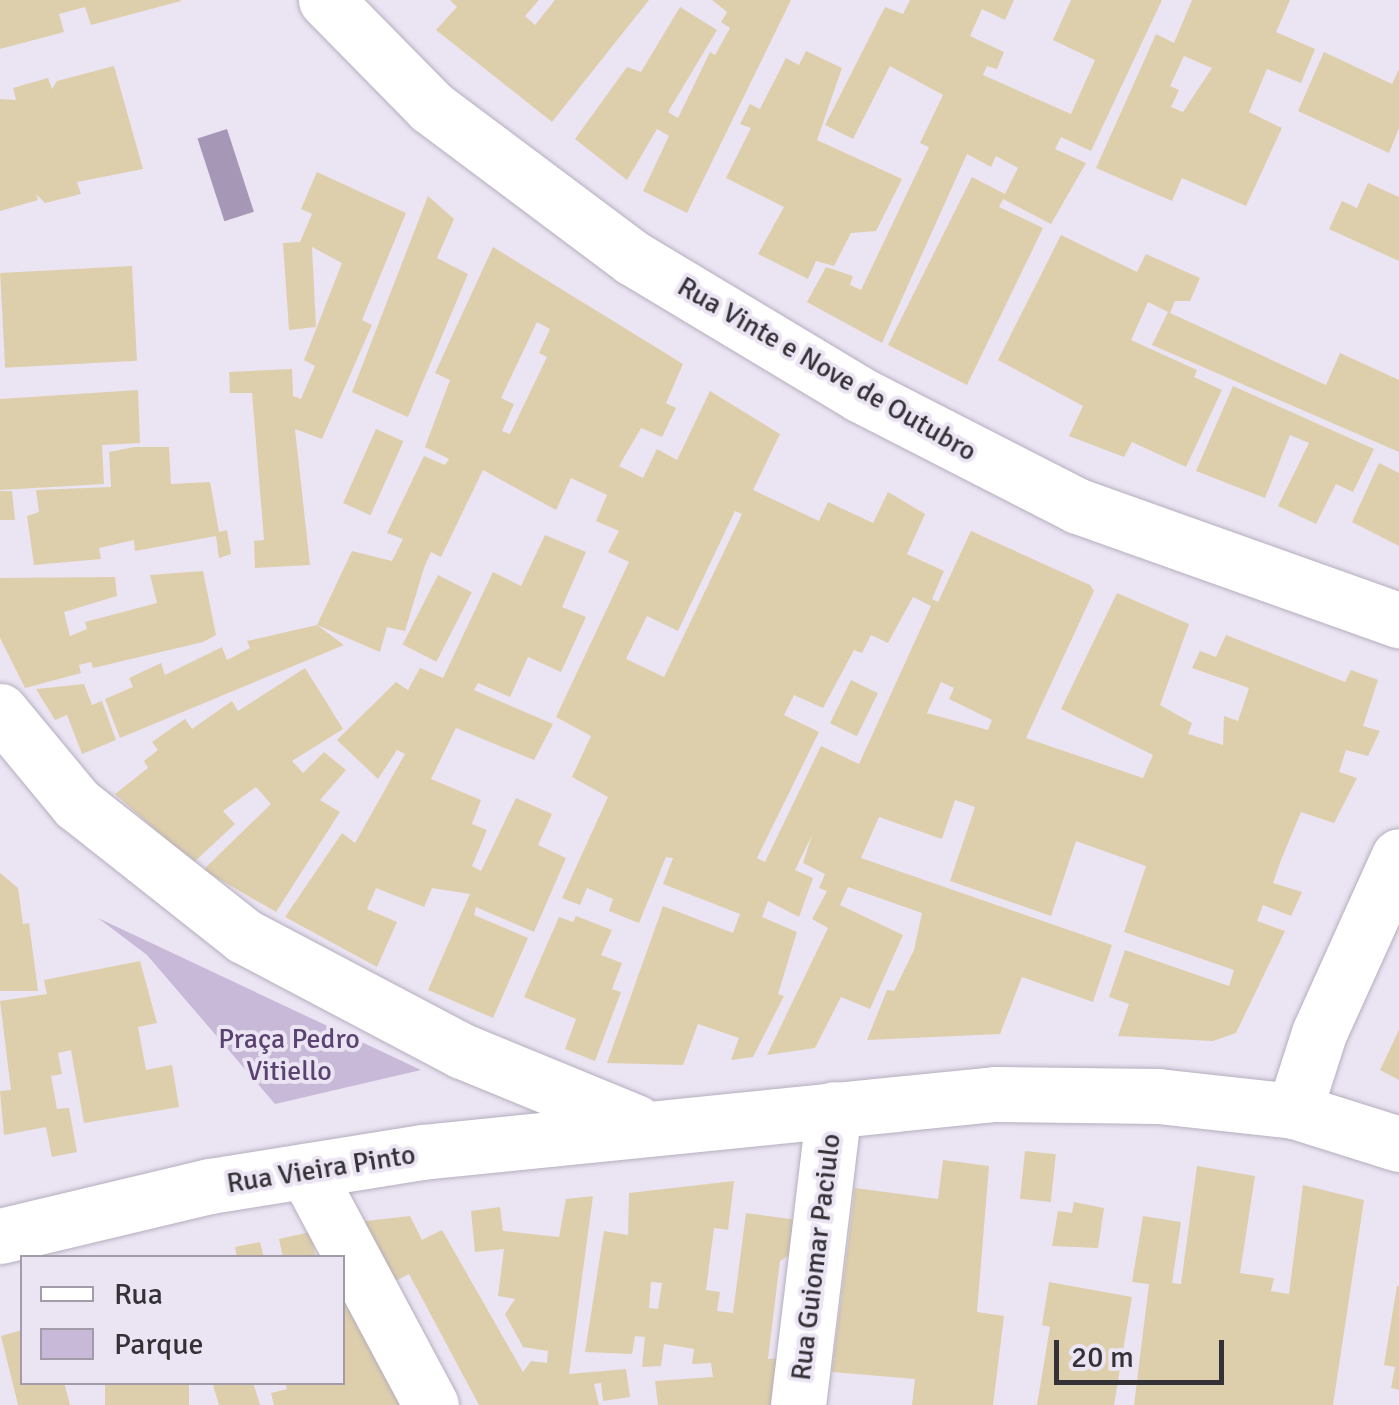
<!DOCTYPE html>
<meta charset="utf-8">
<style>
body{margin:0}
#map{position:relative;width:1399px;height:1405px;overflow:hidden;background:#ebe4f3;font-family:Signika,sans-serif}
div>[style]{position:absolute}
.green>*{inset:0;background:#c7b9d7}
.water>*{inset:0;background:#a797b7;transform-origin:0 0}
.building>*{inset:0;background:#decfac;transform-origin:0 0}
.roads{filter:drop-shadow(0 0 2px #b5aebd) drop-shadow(0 0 2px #b5aebd)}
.minor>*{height:55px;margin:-27.5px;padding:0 27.5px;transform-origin:27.5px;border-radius:27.5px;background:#fff}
span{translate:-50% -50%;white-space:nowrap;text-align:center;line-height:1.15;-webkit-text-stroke:8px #ebe4f3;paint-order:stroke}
.street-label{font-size:28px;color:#343137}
.park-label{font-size:28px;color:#5a4271}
.legend{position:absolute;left:20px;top:1255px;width:325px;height:130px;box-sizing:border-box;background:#ebe4f3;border:2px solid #a29ca8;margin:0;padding:12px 18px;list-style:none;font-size:30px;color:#343137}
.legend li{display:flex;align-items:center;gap:20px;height:50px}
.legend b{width:50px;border:2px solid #a29ca8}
.scale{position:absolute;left:1054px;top:1340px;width:170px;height:45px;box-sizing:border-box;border:5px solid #343137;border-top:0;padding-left:12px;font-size:30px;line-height:35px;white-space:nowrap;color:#343137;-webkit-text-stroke:8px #ebe4f3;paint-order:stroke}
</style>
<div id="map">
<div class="green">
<div style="clip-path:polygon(98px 918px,421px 1070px,275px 1104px,147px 955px)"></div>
</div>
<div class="water">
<div style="left:227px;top:129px;width:87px;height:31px;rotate:72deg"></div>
</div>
<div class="building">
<div style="clip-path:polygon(0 0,180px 0,181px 1px,91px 25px,85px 7px,59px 14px,64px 32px,0 49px)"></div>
<div style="clip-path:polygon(450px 0,539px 0,525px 16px,535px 25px,555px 0,649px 0,552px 122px,436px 30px,457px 7px)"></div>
<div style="clip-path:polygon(712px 0,791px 0,687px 213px,643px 191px,669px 136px,657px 129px,627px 180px,575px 139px,627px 67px,641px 72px,680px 7px,717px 30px,668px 112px,678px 118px,710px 52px,715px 55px,730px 28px,721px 22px,727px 12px)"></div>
<div style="clip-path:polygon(910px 0,1014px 0,1005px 20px,982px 9px,970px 36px,1004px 52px,997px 69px,987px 66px,983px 75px,1071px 114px,1095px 60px,1053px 40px,1071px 0,1162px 0,1091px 151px,1061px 137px,1055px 149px,1086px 163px,1051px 224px,1003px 199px,999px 207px,1043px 228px,967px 385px,888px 345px,972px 177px,1005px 194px,1018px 168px,996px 156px,991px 167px,967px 154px,882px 343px,807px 302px,826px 267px,853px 276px,850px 285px,861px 290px,929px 147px,920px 143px,943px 95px,890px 66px,853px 139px,825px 125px,885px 7px,903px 14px)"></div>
<div style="clip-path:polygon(evenodd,1192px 0,1290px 0,1276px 32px,1315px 49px,1301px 83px,1267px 69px,1249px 112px,1282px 128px,1246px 206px,1182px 178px,1172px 201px,1096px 168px,1156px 34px,1174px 43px,1192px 0,1184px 56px,1212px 68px,1183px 112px,1171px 107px,1179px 90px,1170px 86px,1184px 56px)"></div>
<div style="clip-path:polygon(806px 51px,842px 68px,817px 140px,902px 179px,876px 231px,851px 233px,834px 266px,816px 261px,808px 279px,758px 254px,784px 207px,726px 178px,751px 128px,740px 124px,750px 104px,760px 109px,786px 58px,799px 65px)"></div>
<div style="clip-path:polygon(1324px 52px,1392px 84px,1399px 69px,1399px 128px,1389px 153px,1298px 111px)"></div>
<div style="clip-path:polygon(114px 66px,143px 169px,77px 182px,81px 194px,45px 203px,36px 194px,38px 200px,0 211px,0 99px,16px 100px,13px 88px,48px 78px,52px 89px,57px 81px)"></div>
<div style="clip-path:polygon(317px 172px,406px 213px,362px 320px,372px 325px,322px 439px,295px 429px,310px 565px,255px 568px,254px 541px,264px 540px,252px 393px,230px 393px,229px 372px,292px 369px,293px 396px,301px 399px,315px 366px,304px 360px,342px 263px,312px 247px,316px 327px,289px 330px,283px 243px,300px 242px,312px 214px,301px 209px)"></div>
<div style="clip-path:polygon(1368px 183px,1399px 197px,1399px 261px,1329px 229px,1342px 201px,1357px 208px)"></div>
<div style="clip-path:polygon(428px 196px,454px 219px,437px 258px,468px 274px,408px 417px,352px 392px)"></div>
<div style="clip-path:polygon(1061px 235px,1137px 272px,1146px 254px,1200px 278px,1190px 301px,1175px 301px,1170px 313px,1148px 302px,1131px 340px,1197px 370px,1194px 377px,1222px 390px,1186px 467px,1132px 442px,1124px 457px,1069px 436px,1083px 406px,998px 360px)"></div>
<div style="clip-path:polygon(evenodd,493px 247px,683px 364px,666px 403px,676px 408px,662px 437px,641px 428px,619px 466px,643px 478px,657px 449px,677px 460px,710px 391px,780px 434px,753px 490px,819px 521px,828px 502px,873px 523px,888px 492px,925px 514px,907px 554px,944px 571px,932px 599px,938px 602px,971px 531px,1090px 585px,1094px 591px,1026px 738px,1143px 778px,1153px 755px,1061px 709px,1117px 593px,1189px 624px,1160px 705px,1192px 723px,1188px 734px,1223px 745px,1224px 716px,1238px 721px,1249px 688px,1192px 668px,1200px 651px,1216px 657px,1226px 635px,1345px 682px,1351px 670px,1378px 680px,1363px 726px,1380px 731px,1368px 756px,1346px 750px,1339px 772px,1357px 778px,1334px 823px,1301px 812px,1281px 860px,1273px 883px,1302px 892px,1291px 916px,1263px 905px,1257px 921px,1285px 931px,1236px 1033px,1213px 1041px,1118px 1036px,1129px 1004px,1109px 997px,1125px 950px,1229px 986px,1234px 970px,1124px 932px,1146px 866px,1076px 841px,1051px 916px,950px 881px,975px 807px,955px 800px,942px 839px,879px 817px,861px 858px,1112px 945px,1093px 1002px,1022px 977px,1000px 1034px,867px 1040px,887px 990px,894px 991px,914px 950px,922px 913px,848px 887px,840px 905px,903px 935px,870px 1009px,841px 997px,815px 1048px,767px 1055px,828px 928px,812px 919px,827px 891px,819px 888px,825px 874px,803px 863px,812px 835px,795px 870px,813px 878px,799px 917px,768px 901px,762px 917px,797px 932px,778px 994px,784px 996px,753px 1057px,731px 1060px,739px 1038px,698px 1024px,683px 1065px,607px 1063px,663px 906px,733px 933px,740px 914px,663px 884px,673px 858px,666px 857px,639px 923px,609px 911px,613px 899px,587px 888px,580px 905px,562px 898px,608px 797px,572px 777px,591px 736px,556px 717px,629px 562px,608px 552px,619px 531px,596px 521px,607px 495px,571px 478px,556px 510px,483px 470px,441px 557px,431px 552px,424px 568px,405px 631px,387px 627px,380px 652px,317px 625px,352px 551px,392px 561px,403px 539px,387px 533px,424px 456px,445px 465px,449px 459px,425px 447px,450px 380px,435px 373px,493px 247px,537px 322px,550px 329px,539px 353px,547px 357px,510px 434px,502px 431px,514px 404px,501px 398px,537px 322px,493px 247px,735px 511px,742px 514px,664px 677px,626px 659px,647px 616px,678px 631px,735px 511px,493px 247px,913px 597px,931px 606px,859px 764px,821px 746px,765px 862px,757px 858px,819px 732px,784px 715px,794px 695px,823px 708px,854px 650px,862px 653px,871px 635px,888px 643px,913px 597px,493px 247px,941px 682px,954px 688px,949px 699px,992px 720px,988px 730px,927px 713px,941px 682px)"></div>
<div style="left:132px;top:266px;width:95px;height:132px;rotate:87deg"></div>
<div style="clip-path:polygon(1168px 312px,1326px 385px,1340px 353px,1399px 380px,1399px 452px,1152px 345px)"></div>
<div style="clip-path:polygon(1233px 386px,1374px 449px,1353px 492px,1336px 484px,1316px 524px,1278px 506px,1309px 443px,1290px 435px,1265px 498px,1196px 471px)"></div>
<div style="clip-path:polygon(138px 390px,140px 443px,102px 445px,104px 484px,0 490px,0 399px)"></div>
<div style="left:376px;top:429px;width:30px;height:81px;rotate:24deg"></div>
<div style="clip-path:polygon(134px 447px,169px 447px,171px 484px,210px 482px,219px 532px,227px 530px,231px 554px,219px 558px,216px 536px,135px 551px,134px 540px,99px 548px,101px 559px,34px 565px,27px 516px,39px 512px,36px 490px,111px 487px,109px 452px)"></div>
<div style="clip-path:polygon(1379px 463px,1399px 473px,1399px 546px,1352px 522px)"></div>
<div style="clip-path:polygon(0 491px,12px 491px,15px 520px,0 520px)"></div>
<div style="clip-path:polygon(545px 535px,586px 552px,562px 607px,586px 617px,561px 672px,528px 657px,510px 697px,478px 683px,474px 690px,553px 724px,534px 760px,456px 728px,431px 779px,481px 800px,472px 824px,487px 830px,472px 866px,481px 871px,516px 798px,552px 814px,538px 845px,566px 858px,534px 932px,476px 907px,474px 915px,528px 938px,493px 1018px,428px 990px,470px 894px,432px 888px,424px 907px,376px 888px,367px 909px,397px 922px,377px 967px,285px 917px,342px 833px,355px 843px,405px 754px,397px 750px,378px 779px,337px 740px,396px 682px,408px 690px,420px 668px,443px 678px,493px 572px,521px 586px)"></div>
<div style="clip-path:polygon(203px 571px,216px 635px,203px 642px,93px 668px,91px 662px,79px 665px,81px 673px,25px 688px,0 638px,0 578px,115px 577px,117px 596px,64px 612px,70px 636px,87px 629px,85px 622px,157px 603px,150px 575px)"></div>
<div style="left:438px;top:575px;width:38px;height:78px;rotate:27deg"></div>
<div style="clip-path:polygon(317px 625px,344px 645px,120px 738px,105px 699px,133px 687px,129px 678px,161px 663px,165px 675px,222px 647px,227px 660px,250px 648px,247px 641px)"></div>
<div style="clip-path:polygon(305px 668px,343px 729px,292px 761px,303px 773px,324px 752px,346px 770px,320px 800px,340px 812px,276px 912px,203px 870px,271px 804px,256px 787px,223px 811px,235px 824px,193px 863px,115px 794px,148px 768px,144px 761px,158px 750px,152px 742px,185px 719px,192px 729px,232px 701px,238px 711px)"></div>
<div style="left:851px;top:680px;width:30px;height:48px;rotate:26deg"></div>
<div style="clip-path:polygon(84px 684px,92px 705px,102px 701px,116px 740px,82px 754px,67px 715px,55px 720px,36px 689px)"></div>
<div style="clip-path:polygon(0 873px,18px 888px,23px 924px,29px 923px,38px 991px,0 991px)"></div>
<div style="clip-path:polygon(576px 916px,612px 930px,601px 955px,622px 963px,612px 989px,621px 992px,595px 1061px,565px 1049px,576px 1019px,524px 997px,559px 917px,573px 922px)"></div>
<div style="clip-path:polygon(140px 961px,157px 1023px,138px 1027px,146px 1070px,172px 1065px,179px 1107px,84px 1123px,71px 1050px,58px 1053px,62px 1074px,51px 1076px,57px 1109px,69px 1108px,77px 1152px,52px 1157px,46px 1127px,4px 1135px,0 1091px,11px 1090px,0 1001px,47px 994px,44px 980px)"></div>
<div style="clip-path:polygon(1399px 1030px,1399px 1080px,1380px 1070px)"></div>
<div style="left:1025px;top:1151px;width:31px;height:48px;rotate:6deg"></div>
<div style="clip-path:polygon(943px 1160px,989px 1166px,977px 1312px,1004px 1316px,993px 1405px,912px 1405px,915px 1379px,832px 1372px,855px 1188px,938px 1199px)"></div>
<div style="clip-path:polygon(1197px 1166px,1255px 1176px,1240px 1273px,1274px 1278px,1271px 1291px,1289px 1294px,1303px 1185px,1364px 1200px,1333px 1405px,1134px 1405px,1149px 1284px,1132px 1282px,1143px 1216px,1181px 1222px,1172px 1283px,1181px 1284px)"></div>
<div style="clip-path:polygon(evenodd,734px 1181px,728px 1230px,714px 1228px,706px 1290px,720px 1292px,717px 1311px,733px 1313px,746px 1213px,798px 1220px,795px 1251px,780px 1261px,768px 1359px,782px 1358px,773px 1405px,658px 1405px,655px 1381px,713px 1377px,711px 1363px,692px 1364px,694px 1349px,664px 1344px,661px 1366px,642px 1367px,645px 1337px,635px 1336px,632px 1354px,585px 1352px,604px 1231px,628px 1235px,629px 1193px,734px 1181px,651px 1282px,662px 1283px,658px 1309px,649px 1308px,651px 1282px)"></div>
<div style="clip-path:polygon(593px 1196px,569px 1374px,626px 1369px,630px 1397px,603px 1401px,601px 1383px,594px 1384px,599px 1405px,479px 1405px,409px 1274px,382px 1288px,348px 1223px,410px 1216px,422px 1240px,442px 1230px,523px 1372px,531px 1361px,547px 1363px,548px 1351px,523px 1347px,505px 1314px,515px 1299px,498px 1296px,504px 1249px,475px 1252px,471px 1211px,500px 1207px,503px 1231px,559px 1237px,566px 1199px)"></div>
<div style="clip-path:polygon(1074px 1202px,1104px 1208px,1098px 1248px,1052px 1246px,1058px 1211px,1072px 1213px)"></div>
<div style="clip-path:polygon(310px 1232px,316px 1258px,283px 1258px,279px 1239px)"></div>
<div style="clip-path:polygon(260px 1242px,264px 1258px,237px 1258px,235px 1247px)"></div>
<div style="clip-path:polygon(1049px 1282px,1132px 1297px,1114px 1405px,1037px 1405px,1050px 1327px,1042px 1325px)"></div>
<div style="clip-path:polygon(1397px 1286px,1399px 1286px,1399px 1390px,1391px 1388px,1395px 1367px,1384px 1365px)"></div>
<div style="clip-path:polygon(359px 1294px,410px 1405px,274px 1405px,271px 1393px,287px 1389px,285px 1382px,342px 1382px,342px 1298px)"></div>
<div style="clip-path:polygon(22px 1330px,22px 1382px,64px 1382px,70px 1405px,18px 1405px,1px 1336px)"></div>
<div style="left:105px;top:1382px;width:84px;height:24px"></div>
<div style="clip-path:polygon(212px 1382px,253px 1382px,260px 1405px,219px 1405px)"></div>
</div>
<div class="roads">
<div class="minor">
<div style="left:326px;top:0;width:150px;rotate:45.5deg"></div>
<div style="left:431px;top:107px;width:252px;rotate:36.8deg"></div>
<div style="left:633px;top:258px;width:266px;rotate:31deg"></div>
<div style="left:861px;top:395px;width:244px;rotate:27.1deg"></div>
<div style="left:1078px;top:506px;width:341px;rotate:19.6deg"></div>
<div style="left:0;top:711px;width:121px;rotate:50.4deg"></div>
<div style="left:77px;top:804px;width:213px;rotate:38.3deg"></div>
<div style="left:244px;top:936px;width:246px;rotate:27.8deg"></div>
<div style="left:462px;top:1051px;width:187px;rotate:22.3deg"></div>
<div style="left:1294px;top:1111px;width:82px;rotate:-72.2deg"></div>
<div style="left:1319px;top:1033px;width:194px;rotate:-65.7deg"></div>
<div style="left:306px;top:1171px;width:265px;rotate:61.9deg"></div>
<div style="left:0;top:1236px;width:216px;rotate:-13.4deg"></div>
<div style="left:210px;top:1186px;width:215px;rotate:-9.1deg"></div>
<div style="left:422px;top:1152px;width:576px;rotate:-5.78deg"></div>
<div style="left:995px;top:1094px;width:163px;rotate:0.7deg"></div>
<div style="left:1158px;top:1096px;width:137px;rotate:6.3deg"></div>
<div style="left:1294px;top:1111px;width:110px;rotate:17.4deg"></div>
<div style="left:798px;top:1405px;width:298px;rotate:-83.1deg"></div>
</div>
</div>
<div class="street-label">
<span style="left:827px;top:369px;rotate:30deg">Rua Vinte e Nove de Outubro</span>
<span style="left:321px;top:1169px;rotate:-9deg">Rua Vieira Pinto</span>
<span style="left:816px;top:1257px;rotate:-83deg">Rua Guiomar Paciulo</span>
</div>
<div class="park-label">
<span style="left:289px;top:1055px">Praça Pedro<br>Vitiello</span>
</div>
<ul class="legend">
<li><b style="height:12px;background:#fff"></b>Rua</li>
<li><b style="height:28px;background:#c7b9d7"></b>Parque</li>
</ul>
<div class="scale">20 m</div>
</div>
